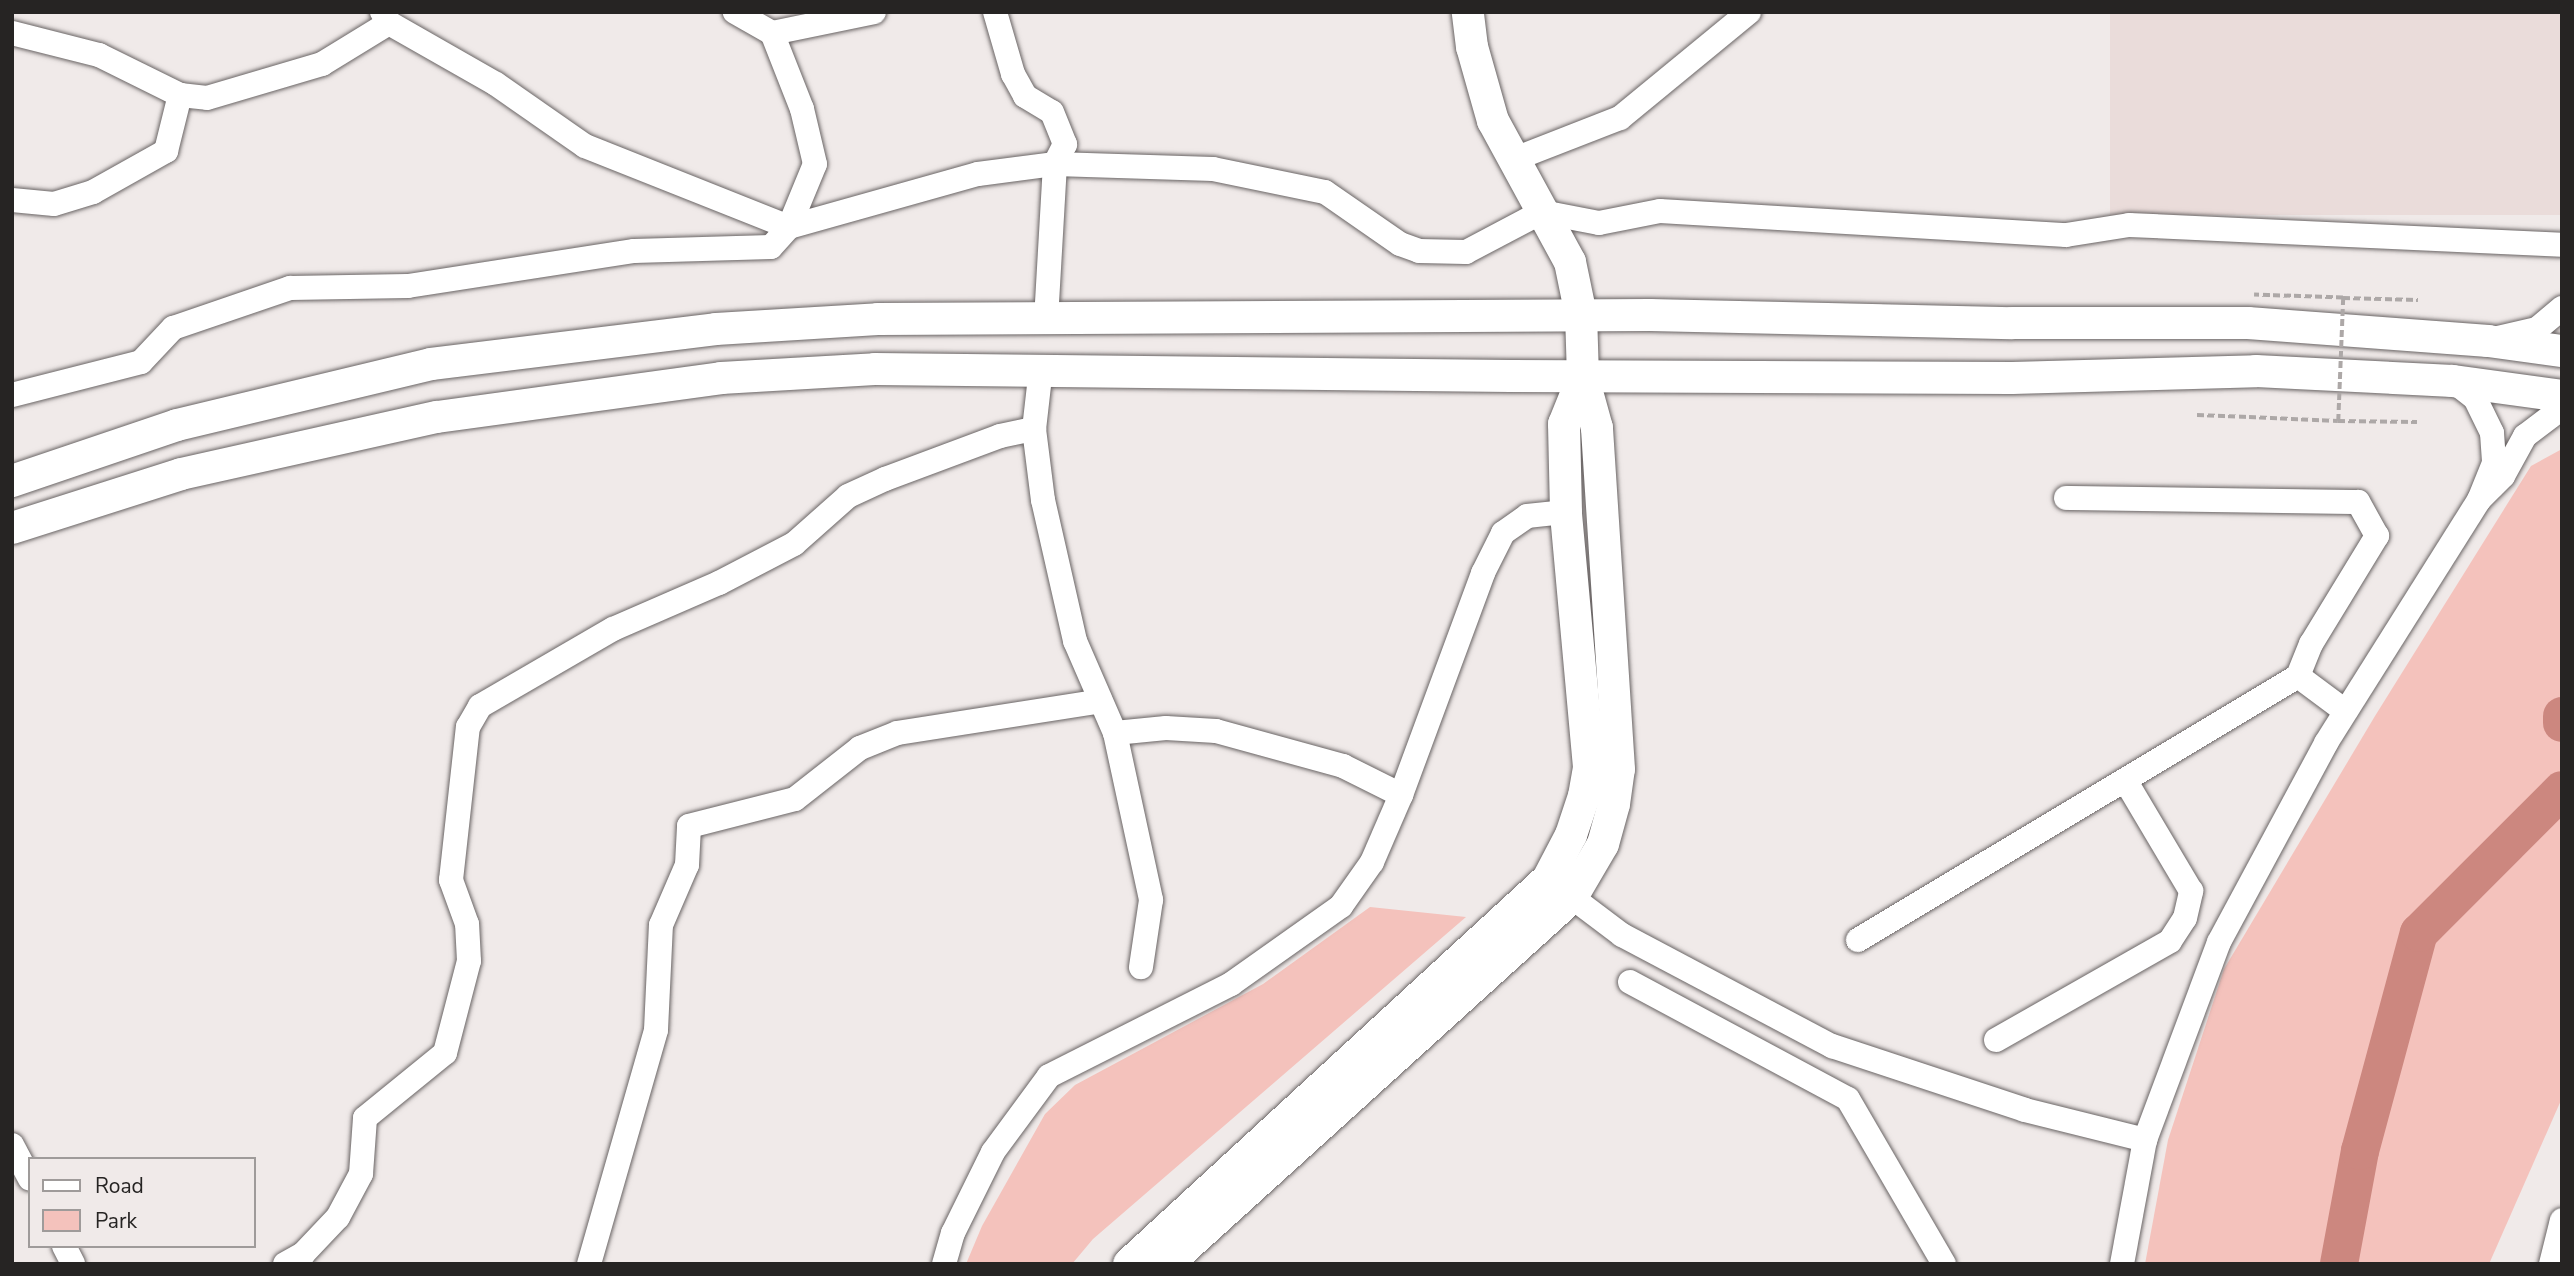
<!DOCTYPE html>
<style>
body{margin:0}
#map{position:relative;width:2574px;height:1276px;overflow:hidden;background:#f0eae9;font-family:"Nunito Sans",sans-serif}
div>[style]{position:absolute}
.built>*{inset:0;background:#eadcda;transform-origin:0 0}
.green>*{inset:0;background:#f4c2bc}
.river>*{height:38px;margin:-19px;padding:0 19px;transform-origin:19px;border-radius:19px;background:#cc877f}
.path>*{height:3.5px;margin-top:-1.75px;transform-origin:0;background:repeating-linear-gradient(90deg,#ada8a7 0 7px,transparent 0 10.5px)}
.roads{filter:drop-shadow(0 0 2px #696464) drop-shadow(0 0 2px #696464)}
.minor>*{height:24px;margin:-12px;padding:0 12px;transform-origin:12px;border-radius:12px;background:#fff}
.major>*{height:32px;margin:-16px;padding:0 16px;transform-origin:16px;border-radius:16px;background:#fff}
.path-bridge>*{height:3.5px;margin-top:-1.75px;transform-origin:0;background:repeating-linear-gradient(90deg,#ada8a7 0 7px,transparent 0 10.5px)}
span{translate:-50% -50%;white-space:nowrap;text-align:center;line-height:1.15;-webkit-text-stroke:5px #f0eae9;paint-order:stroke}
.frame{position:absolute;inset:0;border:14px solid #262423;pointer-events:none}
.legend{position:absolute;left:28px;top:1157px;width:228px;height:91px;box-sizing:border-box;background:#f0eae9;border:2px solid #9f9b9a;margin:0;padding:9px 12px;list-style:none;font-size:21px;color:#262423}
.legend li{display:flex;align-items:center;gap:14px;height:35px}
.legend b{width:35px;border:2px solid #9f9b9a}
</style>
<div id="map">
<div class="built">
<div style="left:2110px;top:12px;width:452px;height:203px"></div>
</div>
<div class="green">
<div style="clip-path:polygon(2562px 449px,2562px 1098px,2489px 1264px,2145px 1264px,2168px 1140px,2224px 969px,2375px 716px,2531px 466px)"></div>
<div style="clip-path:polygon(1370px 907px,1466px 917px,1093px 1239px,1072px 1264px,966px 1264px,982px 1226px,1045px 1114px,1075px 1085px,1263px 984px)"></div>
</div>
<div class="river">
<div style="left:2562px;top:716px;width:7px;rotate:90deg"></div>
<div style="left:2339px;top:1264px;width:115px;rotate:-79.5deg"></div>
<div style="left:2360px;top:1151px;width:226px;rotate:-74.9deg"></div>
<div style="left:2419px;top:933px;width:202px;rotate:-45deg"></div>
</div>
<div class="path">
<div style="left:2343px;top:298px;width:75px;rotate:1.5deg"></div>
<div style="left:2197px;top:415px;width:52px;rotate:2.2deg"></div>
<div style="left:2338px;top:421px;width:79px;rotate:0.7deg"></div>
</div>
<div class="roads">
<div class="minor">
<div style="left:382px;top:12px;width:13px;rotate:58deg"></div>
<div style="left:389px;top:23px;width:123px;rotate:29.7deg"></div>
<div style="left:496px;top:84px;width:108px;rotate:34.9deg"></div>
<div style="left:585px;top:146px;width:219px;rotate:21.7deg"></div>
<div style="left:789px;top:227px;width:196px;rotate:-15.7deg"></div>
<div style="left:978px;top:174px;width:78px;rotate:-7.4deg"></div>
<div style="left:1055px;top:164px;width:158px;rotate:1.8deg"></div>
<div style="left:1213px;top:169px;width:114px;rotate:11.6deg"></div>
<div style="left:1325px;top:192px;width:91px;rotate:34.7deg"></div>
<div style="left:1400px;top:244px;width:20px;rotate:20deg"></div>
<div style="left:1419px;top:251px;width:47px;rotate:1.2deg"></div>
<div style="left:1466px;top:252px;width:86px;rotate:-27.8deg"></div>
<div style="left:1542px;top:212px;width:58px;rotate:10.9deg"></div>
<div style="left:1599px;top:223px;width:62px;rotate:-11.1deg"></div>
<div style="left:1660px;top:211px;width:407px;rotate:3.4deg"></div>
<div style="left:2066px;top:235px;width:64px;rotate:-9deg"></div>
<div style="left:2129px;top:225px;width:433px;rotate:2.6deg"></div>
<div style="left:995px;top:12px;width:65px;rotate:73.8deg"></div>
<div style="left:1013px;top:74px;width:25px;rotate:61deg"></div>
<div style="left:1025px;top:96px;width:31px;rotate:31deg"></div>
<div style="left:1052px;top:112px;width:35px;rotate:68deg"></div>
<div style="left:1065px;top:144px;width:22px;rotate:117deg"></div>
<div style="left:1055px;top:164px;width:154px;rotate:93.3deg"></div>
<div style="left:12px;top:33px;width:90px;rotate:14.2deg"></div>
<div style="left:99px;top:55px;width:90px;rotate:26.3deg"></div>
<div style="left:180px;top:95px;width:27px;rotate:6deg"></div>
<div style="left:207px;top:98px;width:120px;rotate:-16.5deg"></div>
<div style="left:322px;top:64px;width:79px;rotate:-31.5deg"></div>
<div style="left:772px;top:33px;width:104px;rotate:-11.6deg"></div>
<div style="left:1512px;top:160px;width:116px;rotate:-21.3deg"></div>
<div style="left:1620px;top:118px;width:167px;rotate:-39.4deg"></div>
<div style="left:12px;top:200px;width:42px;rotate:5.4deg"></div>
<div style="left:54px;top:204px;width:41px;rotate:-17.1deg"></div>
<div style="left:93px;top:192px;width:84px;rotate:-29.3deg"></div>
<div style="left:166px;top:151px;width:58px;rotate:-76deg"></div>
<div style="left:2498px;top:338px;width:40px;rotate:-13deg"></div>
<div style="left:2537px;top:329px;width:33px;rotate:-40deg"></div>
<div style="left:1041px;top:368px;width:61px;rotate:96.5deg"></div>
<div style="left:1034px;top:429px;width:72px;rotate:82.8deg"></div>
<div style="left:1043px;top:500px;width:145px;rotate:77.2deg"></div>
<div style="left:1075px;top:641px;width:100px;rotate:66.5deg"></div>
<div style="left:1115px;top:733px;width:171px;rotate:77.8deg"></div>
<div style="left:1151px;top:900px;width:68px;rotate:98.5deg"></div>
<div style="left:2453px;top:381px;width:28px;rotate:38deg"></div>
<div style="left:2475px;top:398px;width:39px;rotate:64deg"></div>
<div style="left:2492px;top:433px;width:30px;rotate:86deg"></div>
<div style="left:2494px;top:463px;width:40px;rotate:112deg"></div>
<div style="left:2479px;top:500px;width:34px;rotate:-45deg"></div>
<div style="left:2503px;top:476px;width:46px;rotate:-61.2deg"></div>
<div style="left:2525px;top:436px;width:46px;rotate:-37.1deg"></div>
<div style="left:12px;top:395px;width:133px;rotate:-14.3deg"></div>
<div style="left:141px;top:362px;width:47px;rotate:-46.7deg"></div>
<div style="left:173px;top:328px;width:124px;rotate:-18.9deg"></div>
<div style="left:290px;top:288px;width:118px;rotate:-1deg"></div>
<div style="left:408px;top:286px;width:229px;rotate:-8.8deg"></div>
<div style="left:634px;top:251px;width:137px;rotate:-1.7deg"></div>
<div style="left:771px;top:247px;width:27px;rotate:-48deg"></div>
<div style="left:789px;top:227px;width:68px;rotate:-67.6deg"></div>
<div style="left:815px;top:164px;width:57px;rotate:-103.3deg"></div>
<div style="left:802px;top:109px;width:82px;rotate:-111.5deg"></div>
<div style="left:772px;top:33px;width:43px;rotate:-150.4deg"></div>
<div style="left:2298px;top:676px;width:59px;rotate:36.7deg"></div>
<div style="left:1115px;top:733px;width:51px;rotate:-5.6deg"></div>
<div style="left:1166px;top:728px;width:50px;rotate:3.4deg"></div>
<div style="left:1216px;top:731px;width:132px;rotate:15.4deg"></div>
<div style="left:1343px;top:766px;width:65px;rotate:26.6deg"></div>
<div style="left:1557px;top:886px;width:81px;rotate:37deg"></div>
<div style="left:1622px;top:935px;width:238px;rotate:27.9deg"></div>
<div style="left:1832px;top:1046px;width:203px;rotate:18.3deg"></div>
<div style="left:2025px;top:1110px;width:124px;rotate:14deg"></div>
<div style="left:1858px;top:940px;width:513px;rotate:-30.96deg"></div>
<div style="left:2298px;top:676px;width:35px;rotate:-68deg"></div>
<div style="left:2311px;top:644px;width:127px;rotate:-58.6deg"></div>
<div style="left:2377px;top:536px;width:39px;rotate:-119deg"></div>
<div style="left:2358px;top:502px;width:292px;rotate:-179.2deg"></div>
<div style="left:1630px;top:982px;width:247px;rotate:28.2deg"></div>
<div style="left:1848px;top:1099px;width:191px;rotate:59.8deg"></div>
<div style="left:1996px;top:1040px;width:200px;rotate:-29.6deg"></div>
<div style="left:2170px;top:941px;width:27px;rotate:-57deg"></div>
<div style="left:2185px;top:918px;width:28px;rotate:-77deg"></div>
<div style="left:2191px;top:891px;width:129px;rotate:-120.7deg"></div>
<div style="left:12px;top:1145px;width:38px;rotate:62deg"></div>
<div style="left:64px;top:1246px;width:20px;rotate:63deg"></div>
<div style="left:285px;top:1264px;width:21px;rotate:-29deg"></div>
<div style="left:303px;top:1254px;width:51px;rotate:-46.6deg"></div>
<div style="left:338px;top:1217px;width:49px;rotate:-61.9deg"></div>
<div style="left:361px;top:1174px;width:56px;rotate:-85.9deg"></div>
<div style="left:365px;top:1118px;width:103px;rotate:-39.1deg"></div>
<div style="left:445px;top:1053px;width:95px;rotate:-75.4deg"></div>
<div style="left:469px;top:961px;width:37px;rotate:-93deg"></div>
<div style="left:467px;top:924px;width:47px;rotate:-110deg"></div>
<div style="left:451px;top:880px;width:154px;rotate:-83.7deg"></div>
<div style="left:468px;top:727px;width:24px;rotate:-60deg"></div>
<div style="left:480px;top:706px;width:154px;rotate:-30.1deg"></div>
<div style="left:613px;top:629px;width:116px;rotate:-23.5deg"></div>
<div style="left:719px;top:583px;width:85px;rotate:-27.5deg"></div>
<div style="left:794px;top:544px;width:72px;rotate:-41.6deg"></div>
<div style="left:848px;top:496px;width:41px;rotate:-24.7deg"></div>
<div style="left:885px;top:479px;width:123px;rotate:-20.5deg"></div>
<div style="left:1000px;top:436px;width:35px;rotate:-12deg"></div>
<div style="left:589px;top:1264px;width:243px;rotate:-74deg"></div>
<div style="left:656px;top:1030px;width:105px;rotate:-87.3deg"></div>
<div style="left:661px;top:925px;width:65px;rotate:-66.6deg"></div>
<div style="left:687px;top:865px;width:39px;rotate:-87deg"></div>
<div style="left:689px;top:826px;width:109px;rotate:-14.3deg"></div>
<div style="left:795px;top:799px;width:83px;rotate:-38.1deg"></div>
<div style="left:860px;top:748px;width:40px;rotate:-22deg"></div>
<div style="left:897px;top:733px;width:206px;rotate:-8.9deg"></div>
<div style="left:944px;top:1264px;width:32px;rotate:-74deg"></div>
<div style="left:953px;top:1233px;width:90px;rotate:-63.7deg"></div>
<div style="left:993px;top:1152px;width:94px;rotate:-53.6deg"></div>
<div style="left:1049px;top:1076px;width:204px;rotate:-26.8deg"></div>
<div style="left:1231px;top:984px;width:135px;rotate:-35.3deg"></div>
<div style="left:1341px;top:906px;width:54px;rotate:-54.8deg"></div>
<div style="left:1372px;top:862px;width:73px;rotate:-66.6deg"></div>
<div style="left:1401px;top:795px;width:237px;rotate:-69.7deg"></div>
<div style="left:1483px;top:573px;width:45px;rotate:-63.4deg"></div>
<div style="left:1503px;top:533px;width:29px;rotate:-35deg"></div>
<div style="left:1527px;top:516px;width:39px;rotate:-6deg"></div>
<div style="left:2122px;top:1264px;width:126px;rotate:-79.5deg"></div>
<div style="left:2145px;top:1140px;width:211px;rotate:-69.5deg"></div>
<div style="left:2219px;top:942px;width:226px;rotate:-61.7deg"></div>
<div style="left:2326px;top:743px;width:287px;rotate:-57.8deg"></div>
<div style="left:2551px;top:1264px;width:45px;rotate:-76deg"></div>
</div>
<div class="major">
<div style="left:12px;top:481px;width:174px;rotate:-18.7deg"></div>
<div style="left:177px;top:425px;width:261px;rotate:-13.5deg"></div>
<div style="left:431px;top:364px;width:287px;rotate:-7deg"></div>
<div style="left:716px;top:329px;width:162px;rotate:-3.5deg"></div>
<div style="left:878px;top:319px;width:772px;rotate:-0.3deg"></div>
<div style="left:1650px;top:315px;width:362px;rotate:1.3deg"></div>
<div style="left:2012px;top:323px;width:236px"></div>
<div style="left:2248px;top:323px;width:241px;rotate:4.3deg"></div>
<div style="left:2488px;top:341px;width:75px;rotate:7.7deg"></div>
<div style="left:12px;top:528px;width:177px;rotate:-17.7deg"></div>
<div style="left:181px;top:474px;width:262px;rotate:-12.6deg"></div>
<div style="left:437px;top:417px;width:287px;rotate:-7.8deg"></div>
<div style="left:721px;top:378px;width:154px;rotate:-3.3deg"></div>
<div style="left:875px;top:369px;width:636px;rotate:0.63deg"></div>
<div style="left:1511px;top:376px;width:501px;rotate:0.23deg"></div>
<div style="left:2012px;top:378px;width:244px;rotate:-1.6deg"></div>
<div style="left:2256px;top:371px;width:197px;rotate:2.9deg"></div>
<div style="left:2453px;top:381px;width:110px;rotate:7.8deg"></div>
<div style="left:1129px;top:1264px;width:569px;rotate:-42.58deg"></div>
<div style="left:1548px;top:879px;width:50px;rotate:-62.4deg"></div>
<div style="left:1571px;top:835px;width:41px;rotate:-71.6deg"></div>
<div style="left:1584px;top:796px;width:29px;rotate:-80deg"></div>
<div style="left:1589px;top:767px;width:256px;rotate:-95.2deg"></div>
<div style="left:1566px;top:512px;width:88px;rotate:-91.3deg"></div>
<div style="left:1564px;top:424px;width:51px;rotate:-68deg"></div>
<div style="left:1167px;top:1264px;width:547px;rotate:-42.18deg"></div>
<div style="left:1572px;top:897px;width:61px;rotate:-59.7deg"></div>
<div style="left:1603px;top:844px;width:41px;rotate:-74.6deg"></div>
<div style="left:1614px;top:804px;width:35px;rotate:-82deg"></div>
<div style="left:1619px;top:769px;width:342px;rotate:-93.7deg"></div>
<div style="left:1597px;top:428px;width:53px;rotate:-105.4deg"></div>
<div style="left:1583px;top:377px;width:62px;rotate:-91.8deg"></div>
<div style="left:1581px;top:315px;width:54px;rotate:-101.7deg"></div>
<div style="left:1570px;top:262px;width:161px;rotate:-118.6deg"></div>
<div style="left:1493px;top:121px;width:77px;rotate:-105.8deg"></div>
<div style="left:1472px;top:47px;width:35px;rotate:-97deg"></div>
</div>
</div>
<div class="path-bridge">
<div style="left:2249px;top:417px;width:89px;rotate:2.6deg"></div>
<div style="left:2338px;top:421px;width:123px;rotate:-87.7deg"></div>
<div style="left:2343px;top:298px;width:89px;rotate:-178.1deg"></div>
</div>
<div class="frame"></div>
<ul class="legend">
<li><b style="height:9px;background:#fff"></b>Road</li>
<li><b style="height:19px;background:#f4c2bc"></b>Park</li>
</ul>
</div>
